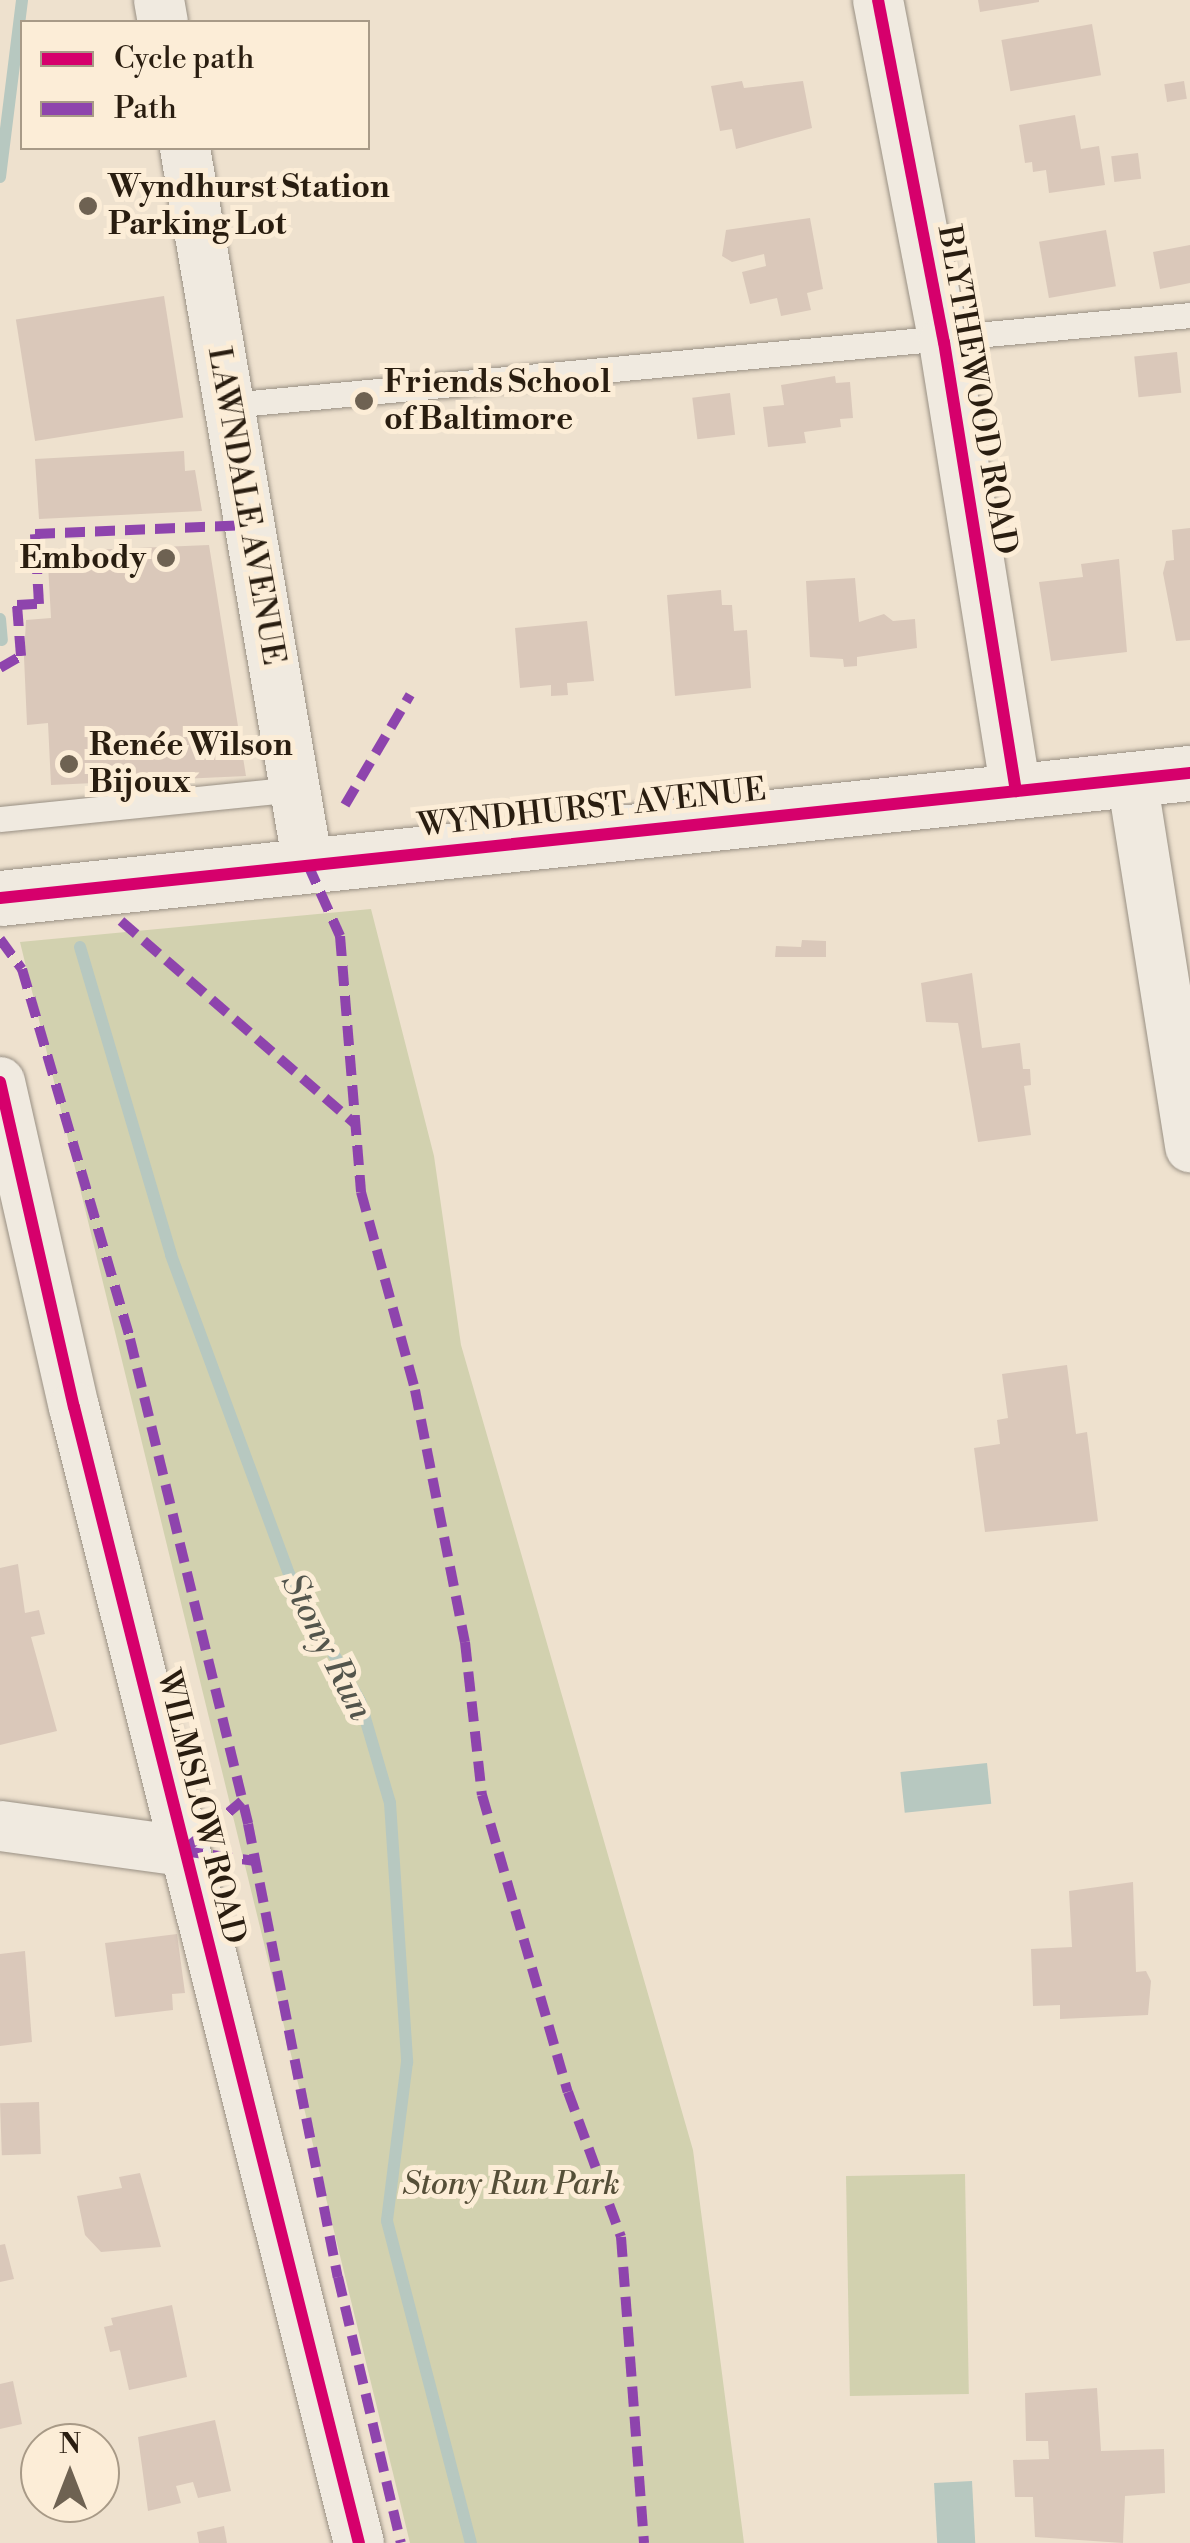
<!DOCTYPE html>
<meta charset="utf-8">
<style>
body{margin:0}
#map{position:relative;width:1190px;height:2543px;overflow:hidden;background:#eee1ce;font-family:"Libre Bodoni",serif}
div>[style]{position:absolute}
.green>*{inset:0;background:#d2d1af;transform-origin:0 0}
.water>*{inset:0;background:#b7c8c0;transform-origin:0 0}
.stream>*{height:12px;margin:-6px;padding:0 6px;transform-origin:6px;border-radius:6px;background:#b7c8c0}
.building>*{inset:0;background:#dac8ba;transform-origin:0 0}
.path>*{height:6px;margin-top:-3px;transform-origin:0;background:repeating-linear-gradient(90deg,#a9a39b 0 2.5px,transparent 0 7.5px)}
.roads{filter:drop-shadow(0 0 2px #999084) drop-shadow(0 0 2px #999084)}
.lane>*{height:25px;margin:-12.5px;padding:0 12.5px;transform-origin:12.5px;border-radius:12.5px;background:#f0eae0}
.street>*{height:50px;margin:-25px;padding:0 25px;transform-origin:25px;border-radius:25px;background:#f0eae0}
.secondary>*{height:55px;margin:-27.5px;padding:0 27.5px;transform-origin:27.5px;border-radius:27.5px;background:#f0eae0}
.quiet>*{height:10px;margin-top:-5px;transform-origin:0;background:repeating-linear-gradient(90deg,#8e44ad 0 20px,transparent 0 30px)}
.cycleway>*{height:12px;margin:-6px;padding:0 6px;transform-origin:6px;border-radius:6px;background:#d6006c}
.dots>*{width:28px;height:28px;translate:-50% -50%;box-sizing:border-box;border:5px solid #fcedd7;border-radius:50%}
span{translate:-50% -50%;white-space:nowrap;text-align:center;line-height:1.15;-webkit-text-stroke:10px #fcedd7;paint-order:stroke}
.poi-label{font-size:32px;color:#291d10;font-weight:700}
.left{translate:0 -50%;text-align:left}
.right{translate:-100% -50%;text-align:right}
.street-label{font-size:32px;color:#291d10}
.park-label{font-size:32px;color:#554f38;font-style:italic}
.water-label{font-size:35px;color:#53554c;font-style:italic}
.legend{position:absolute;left:20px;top:20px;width:350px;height:130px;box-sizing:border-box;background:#fcedd7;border:2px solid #a89a87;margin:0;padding:12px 18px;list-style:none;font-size:30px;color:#291d10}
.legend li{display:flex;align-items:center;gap:20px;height:50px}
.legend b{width:50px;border:2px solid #a89a87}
.north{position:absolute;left:20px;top:2423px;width:100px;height:100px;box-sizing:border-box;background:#fcedd7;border:2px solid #a89a87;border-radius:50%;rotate:0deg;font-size:28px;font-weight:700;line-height:40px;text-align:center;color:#291d10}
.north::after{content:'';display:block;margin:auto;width:35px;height:45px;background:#6e6252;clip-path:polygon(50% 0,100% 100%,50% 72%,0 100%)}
</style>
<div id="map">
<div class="green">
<div style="clip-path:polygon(371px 909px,434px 1156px,461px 1345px,693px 2150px,744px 2543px,410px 2543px,20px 942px)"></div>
<div style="left:965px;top:2174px;width:220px;height:119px;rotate:89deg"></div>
</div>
<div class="water">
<div style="left:987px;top:1763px;width:41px;height:87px;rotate:84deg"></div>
<div style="left:972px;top:2481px;width:62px;height:38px;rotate:87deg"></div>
</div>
<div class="stream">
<div style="left:0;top:177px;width:178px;rotate:-82.9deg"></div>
<div style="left:0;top:619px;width:21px;rotate:85deg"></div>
<div style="left:80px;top:947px;width:321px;rotate:73.5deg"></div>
<div style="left:171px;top:1255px;width:340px;rotate:69.7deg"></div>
<div style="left:289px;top:1574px;width:145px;rotate:60.8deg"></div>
<div style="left:360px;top:1701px;width:106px;rotate:73.6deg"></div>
<div style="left:390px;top:1803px;width:260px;rotate:86.2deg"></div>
<div style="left:407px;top:2062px;width:160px;rotate:97.2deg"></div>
<div style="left:387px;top:2221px;width:333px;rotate:75.4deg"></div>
</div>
<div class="building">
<div style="clip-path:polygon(978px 0,1039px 0,1039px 2px,980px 12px)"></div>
<div style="left:1092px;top:24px;width:52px;height:92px;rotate:80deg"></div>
<div style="clip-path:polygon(742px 81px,744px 88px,803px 81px,812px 128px,736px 149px,732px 129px,720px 131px,711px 86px)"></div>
<div style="left:1184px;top:81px;width:18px;height:20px;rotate:81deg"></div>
<div style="clip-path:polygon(1075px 115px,1081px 149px,1099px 146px,1105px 185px,1049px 193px,1046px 170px,1033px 172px,1032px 162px,1025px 163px,1019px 125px)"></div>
<div style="left:1138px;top:153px;width:26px;height:27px;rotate:83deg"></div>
<div style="clip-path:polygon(810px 218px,823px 289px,807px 293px,811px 310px,781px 316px,777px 298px,750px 304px,742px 272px,766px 266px,764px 254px,732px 262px,722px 256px,726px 230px)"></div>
<div style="left:1106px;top:230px;width:57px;height:68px;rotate:80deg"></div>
<div style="clip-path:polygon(1190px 245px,1190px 283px,1160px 289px,1153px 252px)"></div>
<div style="left:164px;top:296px;width:123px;height:150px;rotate:81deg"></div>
<div style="left:1177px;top:352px;width:41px;height:43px;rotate:84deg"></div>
<div style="clip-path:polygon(835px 376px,836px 383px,850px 382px,853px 418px,840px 419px,841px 427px,804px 432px,806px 443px,768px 447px,763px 407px,784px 405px,781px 385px)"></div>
<div style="left:730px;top:393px;width:42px;height:38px;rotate:83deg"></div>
<div style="clip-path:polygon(184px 451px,185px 471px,195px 470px,202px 511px,39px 519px,35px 459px)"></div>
<div style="clip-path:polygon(1190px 528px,1190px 640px,1176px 641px,1163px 573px,1166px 561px,1174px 560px,1172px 530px)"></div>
<div style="clip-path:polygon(209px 545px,246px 776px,51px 785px,48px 723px,27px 725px,24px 657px,26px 620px,51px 618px,48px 564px,90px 558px,89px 550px)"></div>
<div style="clip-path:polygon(1119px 559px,1127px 652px,1051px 661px,1039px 582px,1083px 577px,1081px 564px)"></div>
<div style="clip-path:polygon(855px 578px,859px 622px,884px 614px,893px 621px,915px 619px,917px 648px,857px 657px,857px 666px,844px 667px,843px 659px,810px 657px,806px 581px)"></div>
<div style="clip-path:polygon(721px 590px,722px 605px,732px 605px,734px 631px,747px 630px,751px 688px,675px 696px,667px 595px)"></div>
<div style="clip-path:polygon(587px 621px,594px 681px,567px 683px,568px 695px,551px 696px,551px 685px,520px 688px,515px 628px)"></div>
<div style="clip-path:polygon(802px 940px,826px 941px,826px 957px,775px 957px,776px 946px,801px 947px)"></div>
<div style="clip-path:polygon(972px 973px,982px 1048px,1020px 1043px,1023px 1069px,1030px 1069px,1031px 1085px,1024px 1086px,1031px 1135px,978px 1142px,958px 1023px,926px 1022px,921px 983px)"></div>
<div style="clip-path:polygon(1067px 1365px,1076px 1434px,1087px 1432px,1098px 1521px,985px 1532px,974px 1448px,1000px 1444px,997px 1420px,1008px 1418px,1002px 1374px)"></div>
<div style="clip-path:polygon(18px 1564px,25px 1613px,39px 1610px,45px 1634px,31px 1637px,57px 1731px,0 1745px,0 1568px)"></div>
<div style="clip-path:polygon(1133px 1882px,1136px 1972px,1146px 1971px,1151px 1981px,1148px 2015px,1060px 2019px,1060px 2005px,1033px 2006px,1031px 1949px,1072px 1947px,1069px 1891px)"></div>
<div style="clip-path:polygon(177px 1934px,185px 1993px,172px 1994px,173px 2010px,115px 2017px,105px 1943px)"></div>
<div style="clip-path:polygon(25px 1951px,32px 2042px,0 2046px,0 1954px)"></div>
<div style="left:39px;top:2102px;width:52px;height:39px;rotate:88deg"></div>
<div style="clip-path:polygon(140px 2173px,161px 2247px,101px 2252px,85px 2235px,77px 2196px,122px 2188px,119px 2177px)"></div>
<div style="clip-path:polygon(5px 2244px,14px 2279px,0 2282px,0 2245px)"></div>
<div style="clip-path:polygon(172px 2305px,187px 2377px,129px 2390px,120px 2350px,110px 2352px,104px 2327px,113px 2325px,111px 2318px)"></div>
<div style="clip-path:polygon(13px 2381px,22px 2424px,0 2429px,0 2384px)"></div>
<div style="clip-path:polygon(1097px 2388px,1101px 2451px,1164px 2449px,1165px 2493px,1125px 2496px,1123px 2543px,1035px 2537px,1033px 2497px,1015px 2497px,1013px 2460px,1049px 2459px,1048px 2441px,1026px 2441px,1025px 2393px)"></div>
<div style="clip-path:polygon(215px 2420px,231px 2491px,198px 2498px,193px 2482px,176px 2486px,181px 2503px,148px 2511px,138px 2437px)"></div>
<div style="clip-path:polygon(224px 2526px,227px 2543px,199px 2543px,197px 2532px)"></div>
</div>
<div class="path">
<div style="left:236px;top:194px;width:30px;rotate:-12deg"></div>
</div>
<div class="roads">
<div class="lane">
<div style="left:229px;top:405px;width:965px;rotate:-5.35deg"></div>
<div style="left:0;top:819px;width:297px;rotate:-5.8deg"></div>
</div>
<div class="street">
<div style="left:159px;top:0;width:22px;rotate:80deg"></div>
<div style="left:878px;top:0;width:348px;rotate:79.1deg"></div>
<div style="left:944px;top:342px;width:455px;rotate:80.9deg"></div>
<div style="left:185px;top:148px;width:727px;rotate:80.27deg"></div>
<div style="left:1132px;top:779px;width:373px;rotate:81deg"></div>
<div style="left:0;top:1082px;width:333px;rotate:77.2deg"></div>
<div style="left:74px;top:1407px;width:1171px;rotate:75.92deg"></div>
<div style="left:0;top:1826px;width:185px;rotate:7.8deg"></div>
</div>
<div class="secondary">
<div style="left:0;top:898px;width:1197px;rotate:-6deg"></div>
</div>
</div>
<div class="quiet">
<div style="left:265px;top:188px;width:28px;rotate:21deg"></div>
<div style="left:0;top:668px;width:24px;rotate:-30deg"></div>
<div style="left:21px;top:656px;width:51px;rotate:-94.5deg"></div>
<div style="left:17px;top:605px;width:22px;rotate:-3deg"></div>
<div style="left:39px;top:604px;width:70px;rotate:-93.3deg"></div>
<div style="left:35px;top:534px;width:214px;rotate:-2.4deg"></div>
<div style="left:345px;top:805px;width:128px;rotate:-59.4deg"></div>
<div style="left:308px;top:865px;width:78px;rotate:65.7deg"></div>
<div style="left:340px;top:936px;width:257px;rotate:85.3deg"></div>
<div style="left:361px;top:1192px;width:205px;rotate:74.7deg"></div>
<div style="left:415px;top:1390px;width:257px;rotate:78.8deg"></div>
<div style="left:465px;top:1642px;width:154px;rotate:83.7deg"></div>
<div style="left:482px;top:1795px;width:309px;rotate:73.9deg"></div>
<div style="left:568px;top:2092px;width:154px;rotate:69.9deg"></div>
<div style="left:621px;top:2237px;width:307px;rotate:85.7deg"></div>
<div style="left:121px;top:921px;width:310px;rotate:40.9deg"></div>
<div style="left:0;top:939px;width:37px;rotate:54deg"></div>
<div style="left:22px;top:969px;width:385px;rotate:73.7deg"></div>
<div style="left:130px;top:1339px;width:499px;rotate:76.3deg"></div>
<div style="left:248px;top:1824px;width:462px;rotate:78.8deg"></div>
<div style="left:338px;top:2277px;width:273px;rotate:76.7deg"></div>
<div style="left:183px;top:1851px;width:77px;rotate:-40.3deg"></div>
<div style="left:183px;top:1851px;width:73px;rotate:7.9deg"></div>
</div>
<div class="cycleway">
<div style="left:878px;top:0;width:348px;rotate:79.1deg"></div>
<div style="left:944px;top:342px;width:455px;rotate:80.9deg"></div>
<div style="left:0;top:898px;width:1197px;rotate:-6deg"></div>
<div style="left:0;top:1082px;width:333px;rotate:77.2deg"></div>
<div style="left:74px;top:1407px;width:1171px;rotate:75.92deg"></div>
</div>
<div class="dots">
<div style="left:88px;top:206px;background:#6e6252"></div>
<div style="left:364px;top:401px;background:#6e6252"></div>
<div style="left:166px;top:558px;background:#6e6252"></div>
<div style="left:69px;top:764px;background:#6e6252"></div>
</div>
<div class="poi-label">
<span class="left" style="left:108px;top:206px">Wyndhurst Station<br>Parking Lot</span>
<span class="left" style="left:384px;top:401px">Friends School<br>of Baltimore</span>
<span class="right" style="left:146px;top:558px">Embody</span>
<span class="left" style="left:89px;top:764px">Renée Wilson<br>Bijoux</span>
</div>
<div class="street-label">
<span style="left:977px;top:390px;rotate:80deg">BLYTHEWOOD ROAD</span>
<span style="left:246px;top:506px;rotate:80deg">LAWNDALE AVENUE</span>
<span style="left:592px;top:808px;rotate:-6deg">WYNDHURST AVENUE</span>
<span style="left:201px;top:1807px;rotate:76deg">WILMSLOW ROAD</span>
</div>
<div class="park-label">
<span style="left:511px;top:2184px">Stony Run Park</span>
</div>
<div class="water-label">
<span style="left:326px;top:1647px;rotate:63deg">Stony Run</span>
</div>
<ul class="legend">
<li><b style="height:12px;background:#d6006c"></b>Cycle path</li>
<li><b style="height:12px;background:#8e44ad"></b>Path</li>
</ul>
<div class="north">N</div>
</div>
